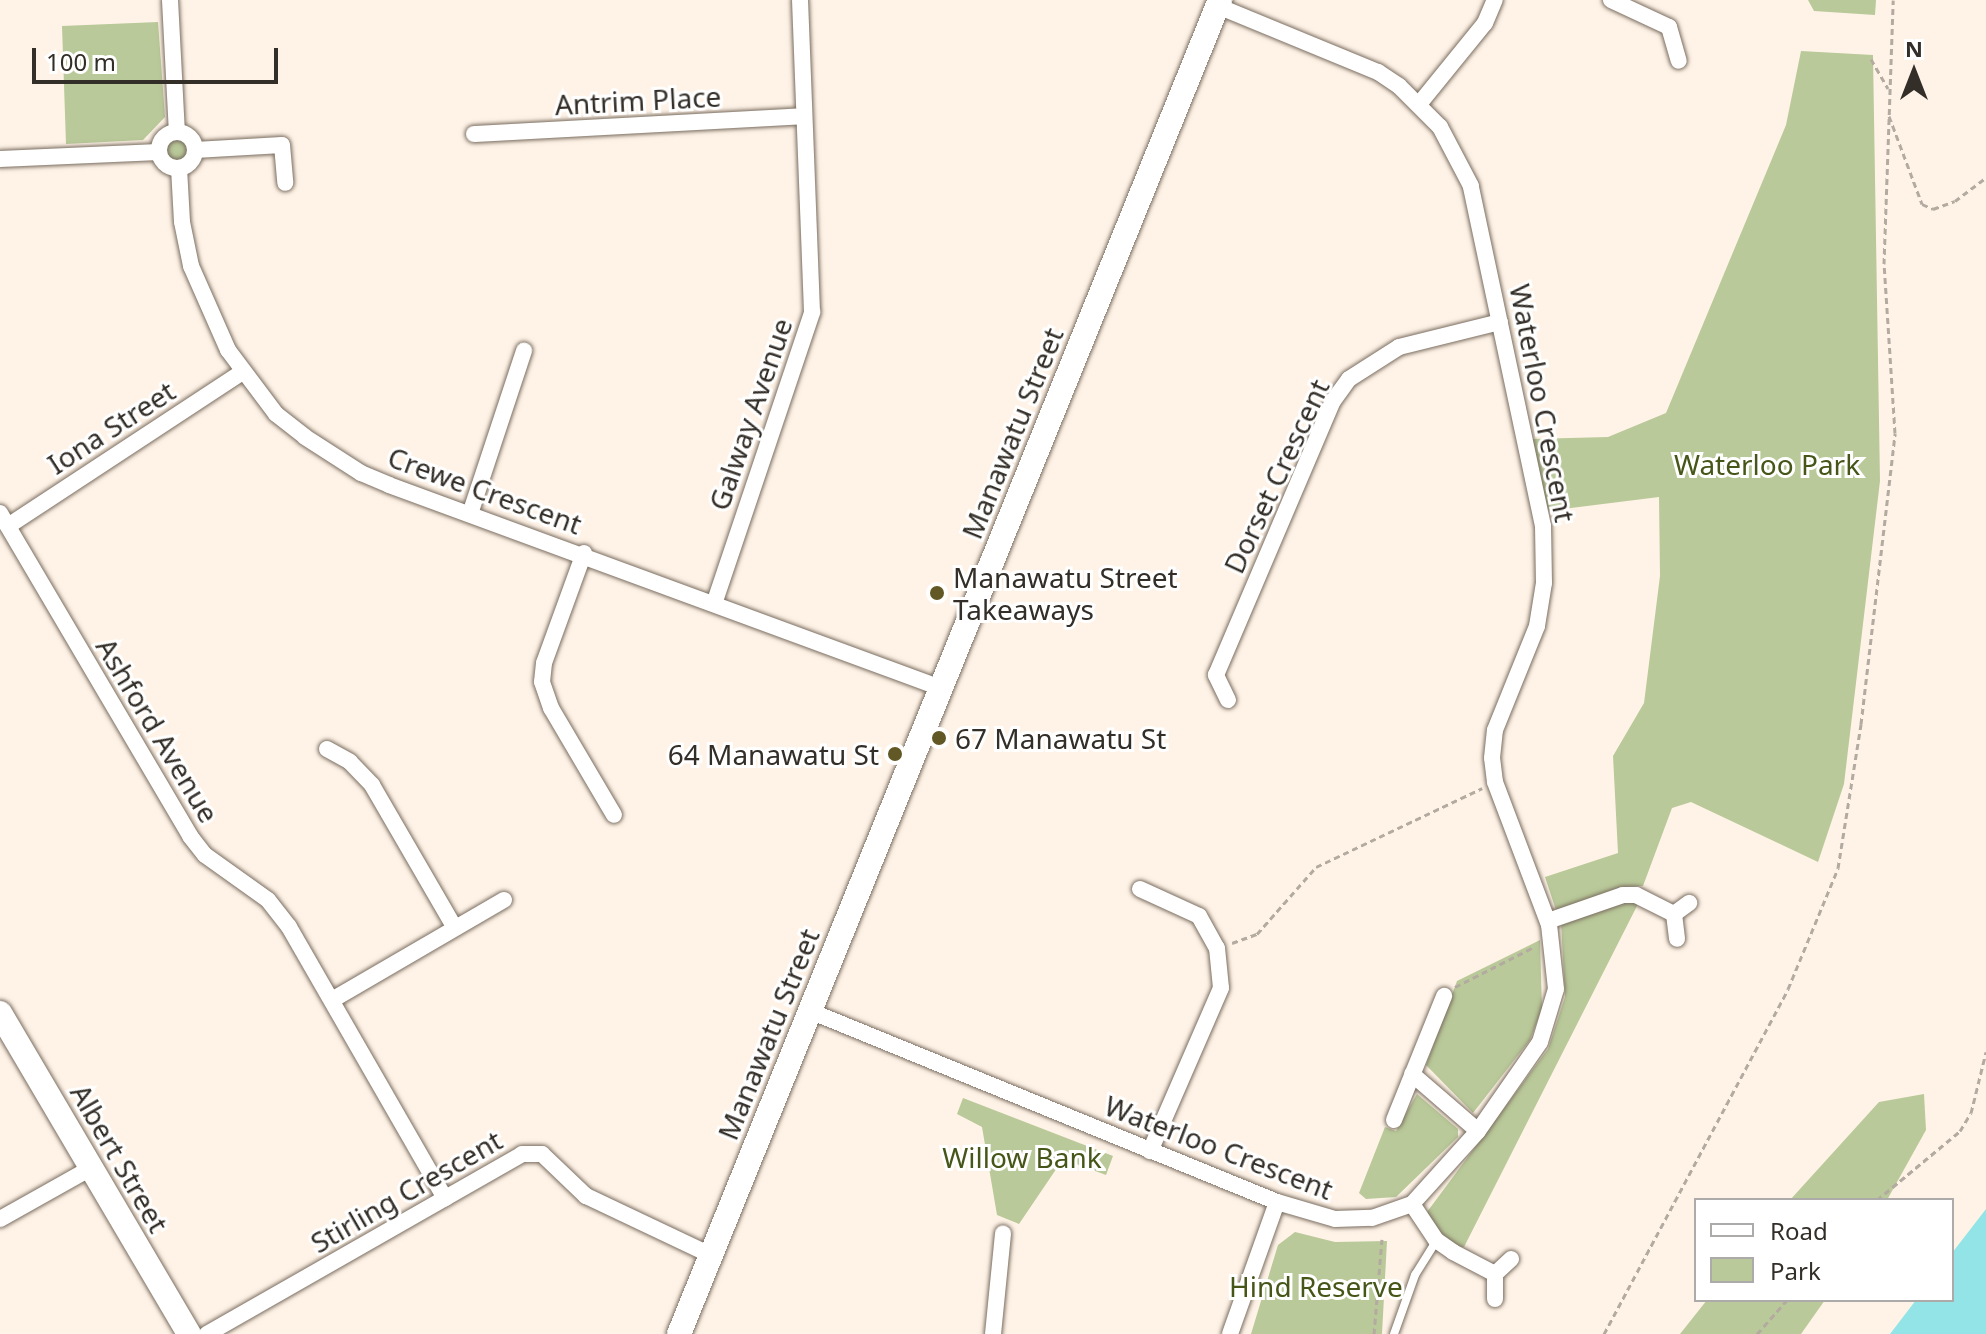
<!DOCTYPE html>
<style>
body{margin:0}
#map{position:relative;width:1986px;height:1334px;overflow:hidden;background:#fff3e7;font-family:"Noto Sans",sans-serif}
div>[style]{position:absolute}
.green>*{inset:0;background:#b9c999}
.round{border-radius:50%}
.water>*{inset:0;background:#92e4e7}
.path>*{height:3px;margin-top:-1.5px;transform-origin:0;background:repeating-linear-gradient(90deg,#b3aaa0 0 6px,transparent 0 10px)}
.roads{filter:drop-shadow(0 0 2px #7a6d60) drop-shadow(0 0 2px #7a6d60)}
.lane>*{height:8px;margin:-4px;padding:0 4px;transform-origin:4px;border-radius:4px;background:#fff}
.street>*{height:16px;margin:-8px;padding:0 8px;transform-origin:8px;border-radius:8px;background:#fff}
.street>.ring{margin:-8px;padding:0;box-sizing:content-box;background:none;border:16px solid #fff;border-radius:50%}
.secondary>*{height:24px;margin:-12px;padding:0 12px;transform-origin:12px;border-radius:12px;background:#fff}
.dots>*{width:22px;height:22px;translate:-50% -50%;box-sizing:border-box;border:4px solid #fff;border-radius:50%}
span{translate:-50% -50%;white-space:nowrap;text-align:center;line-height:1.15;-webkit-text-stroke:6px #fff;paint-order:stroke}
.street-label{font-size:28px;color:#332e28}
.park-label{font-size:28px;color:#465618}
.poi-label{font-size:28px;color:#332e28}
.left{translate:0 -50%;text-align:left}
.right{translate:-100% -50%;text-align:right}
.legend{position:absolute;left:1694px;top:1198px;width:260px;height:104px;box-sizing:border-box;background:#fff;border:2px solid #adaba9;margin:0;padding:10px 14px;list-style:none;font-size:24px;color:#332e28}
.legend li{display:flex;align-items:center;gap:16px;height:40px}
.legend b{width:40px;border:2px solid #adaba9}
.north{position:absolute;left:1874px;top:32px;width:80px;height:80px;-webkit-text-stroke:6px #fff;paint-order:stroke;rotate:0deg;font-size:22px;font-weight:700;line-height:32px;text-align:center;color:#332e28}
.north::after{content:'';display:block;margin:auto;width:28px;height:36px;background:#332e28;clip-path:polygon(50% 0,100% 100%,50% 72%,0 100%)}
.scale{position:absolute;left:32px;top:48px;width:246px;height:36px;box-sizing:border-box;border:4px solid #332e28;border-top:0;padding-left:10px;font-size:24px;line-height:28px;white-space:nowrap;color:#332e28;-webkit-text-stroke:6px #fff;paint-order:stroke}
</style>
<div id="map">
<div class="green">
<div style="clip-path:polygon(1808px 0,1876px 0,1875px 15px,1814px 11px)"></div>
<div style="clip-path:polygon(158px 22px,165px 117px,143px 140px,66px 144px,62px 26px)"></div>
<div style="clip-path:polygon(1801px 51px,1873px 55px,1880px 481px,1844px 784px,1818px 862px,1691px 802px,1672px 808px,1643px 886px,1625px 887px,1556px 910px,1545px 877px,1618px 853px,1613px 756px,1644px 703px,1660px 576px,1659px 497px,1547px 511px,1531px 439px,1608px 437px,1666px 413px,1786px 125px)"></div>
<div class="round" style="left:165px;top:138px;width:24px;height:24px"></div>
<div style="clip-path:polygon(1624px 899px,1638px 904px,1464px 1247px,1458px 1248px,1439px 1232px,1427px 1212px,1548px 1049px,1565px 997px,1561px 921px)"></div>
<div style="clip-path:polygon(1540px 940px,1542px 1009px,1530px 1040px,1473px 1113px,1426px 1065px,1457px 981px)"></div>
<div style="clip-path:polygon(1417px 1094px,1458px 1129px,1458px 1137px,1396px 1197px,1366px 1199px,1359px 1193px,1385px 1127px,1396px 1131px)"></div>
<div style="clip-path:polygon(1924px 1094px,1926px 1130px,1887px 1200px,1790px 1200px,1879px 1102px)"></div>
<div style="clip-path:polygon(963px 1098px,1113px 1156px,1106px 1175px,1063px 1159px,1019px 1224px,997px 1215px,982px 1127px,957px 1114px)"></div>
<div style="clip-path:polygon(1295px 1232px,1335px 1242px,1387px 1241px,1382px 1334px,1251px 1334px,1278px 1245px)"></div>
<div style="clip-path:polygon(1707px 1300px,1825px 1300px,1801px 1334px,1680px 1334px)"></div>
</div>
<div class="water">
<div style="clip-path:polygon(1986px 1209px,1986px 1334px,1890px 1334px,1916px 1300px,1952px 1300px,1952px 1253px)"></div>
</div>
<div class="path">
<div style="left:1871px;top:59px;width:34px;rotate:60deg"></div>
<div style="left:1889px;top:116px;width:94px;rotate:69.4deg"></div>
<div style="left:1922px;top:204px;width:12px;rotate:24deg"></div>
<div style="left:1933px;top:209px;width:23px;rotate:-20deg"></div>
<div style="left:1955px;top:201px;width:39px;rotate:-37deg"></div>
<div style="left:1232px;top:943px;width:27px;rotate:-20deg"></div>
<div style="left:1257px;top:934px;width:89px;rotate:-48.6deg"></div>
<div style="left:1316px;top:867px;width:184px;rotate:-25.4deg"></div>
<div style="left:1455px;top:987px;width:89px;rotate:-26.9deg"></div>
<div style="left:1877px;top:1200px;width:108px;rotate:-39.7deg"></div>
<div style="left:1960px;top:1131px;width:21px;rotate:-59deg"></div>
<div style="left:1971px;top:1113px;width:63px;rotate:-76.2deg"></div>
<div style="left:1374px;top:1334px;width:95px;rotate:-85.2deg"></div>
<div style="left:1604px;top:1334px;width:391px;rotate:-61.9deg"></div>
<div style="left:1788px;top:989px;width:131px;rotate:-67.5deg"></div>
<div style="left:1838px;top:868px;width:146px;rotate:-80.9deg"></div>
<div style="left:1861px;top:724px;width:293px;rotate:-83.3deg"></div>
<div style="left:1895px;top:433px;width:169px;rotate:-93.7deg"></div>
<div style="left:1884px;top:264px;width:264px;rotate:-88deg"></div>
<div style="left:1757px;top:1334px;width:45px;rotate:-48.6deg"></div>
</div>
<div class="roads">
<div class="lane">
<div style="left:1394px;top:1334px;width:63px;rotate:-70.4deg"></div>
<div style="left:1415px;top:1275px;width:40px;rotate:-58deg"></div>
</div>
<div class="street">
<div style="left:170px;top:0;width:132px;rotate:87deg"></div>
<div style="left:1611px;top:0;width:64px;rotate:25deg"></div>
<div style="left:1669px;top:27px;width:35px;rotate:74deg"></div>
<div style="left:1420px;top:103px;width:103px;rotate:-50.9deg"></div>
<div style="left:1485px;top:23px;width:25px;rotate:-67deg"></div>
<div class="ring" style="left:159px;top:132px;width:20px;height:20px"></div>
<div style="left:474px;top:134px;width:330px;rotate:-3.1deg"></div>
<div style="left:195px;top:150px;width:87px;rotate:-3.3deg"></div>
<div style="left:282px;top:145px;width:38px;rotate:85deg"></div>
<div style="left:0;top:159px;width:159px;rotate:-2.5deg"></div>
<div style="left:179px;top:168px;width:54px;rotate:86.8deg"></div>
<div style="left:182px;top:222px;width:45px;rotate:78.4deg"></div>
<div style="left:191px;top:266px;width:92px;rotate:66.2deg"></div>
<div style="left:228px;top:350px;width:80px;rotate:53.1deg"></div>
<div style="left:276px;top:414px;width:37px;rotate:38deg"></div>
<div style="left:305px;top:437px;width:67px;rotate:32.7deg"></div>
<div style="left:361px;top:473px;width:30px;rotate:23deg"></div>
<div style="left:389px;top:485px;width:588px;rotate:20.19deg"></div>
<div style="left:471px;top:511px;width:169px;rotate:-71.7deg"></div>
<div style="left:0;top:513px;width:375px;rotate:59.5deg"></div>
<div style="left:190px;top:836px;width:24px;rotate:52deg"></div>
<div style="left:205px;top:855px;width:77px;rotate:35.5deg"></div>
<div style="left:268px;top:900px;width:34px;rotate:52deg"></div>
<div style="left:289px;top:927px;width:313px;rotate:60.1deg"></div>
<div style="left:8px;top:526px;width:280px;rotate:-33.3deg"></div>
<div style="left:584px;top:553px;width:117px;rotate:110deg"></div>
<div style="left:544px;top:663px;width:19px;rotate:96deg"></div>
<div style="left:542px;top:682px;width:28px;rotate:71deg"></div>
<div style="left:551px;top:708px;width:124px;rotate:59.5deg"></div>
<div style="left:715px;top:601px;width:305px;rotate:-71.4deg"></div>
<div style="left:812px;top:312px;width:312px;rotate:-92.2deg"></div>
<div style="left:1228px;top:700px;width:28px;rotate:-116deg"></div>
<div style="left:1216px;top:675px;width:298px;rotate:-66.9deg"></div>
<div style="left:1333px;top:401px;width:27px;rotate:-54deg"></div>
<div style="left:1349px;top:379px;width:59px;rotate:-32.6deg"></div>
<div style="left:1399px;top:347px;width:104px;rotate:-13.9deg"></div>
<div style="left:327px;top:749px;width:26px;rotate:29deg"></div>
<div style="left:350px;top:762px;width:32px;rotate:46deg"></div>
<div style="left:372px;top:785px;width:165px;rotate:59.9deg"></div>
<div style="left:1140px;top:889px;width:65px;rotate:24.6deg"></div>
<div style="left:1199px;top:916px;width:37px;rotate:61deg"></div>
<div style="left:1217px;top:948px;width:40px;rotate:84.3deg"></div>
<div style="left:1221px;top:988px;width:178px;rotate:113.5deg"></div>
<div style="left:1674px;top:914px;width:25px;rotate:83deg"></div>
<div style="left:1548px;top:921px;width:79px;rotate:-19.1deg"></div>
<div style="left:1623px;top:895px;width:13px"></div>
<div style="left:1636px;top:895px;width:42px;rotate:26.6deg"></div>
<div style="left:1674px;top:914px;width:19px;rotate:-36deg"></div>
<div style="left:332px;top:1000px;width:199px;rotate:-30.2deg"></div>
<div style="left:810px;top:1011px;width:505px;rotate:22.24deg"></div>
<div style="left:1277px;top:1202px;width:60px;rotate:16.3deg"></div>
<div style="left:1335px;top:1219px;width:37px;rotate:-2deg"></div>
<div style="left:1372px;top:1218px;width:42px;rotate:-19.3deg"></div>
<div style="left:1412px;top:1204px;width:98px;rotate:-47.9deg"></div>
<div style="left:1478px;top:1131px;width:108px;rotate:-55.1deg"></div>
<div style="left:1540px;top:1042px;width:55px;rotate:-73.2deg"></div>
<div style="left:1556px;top:989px;width:64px;rotate:-96.2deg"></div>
<div style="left:1549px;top:925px;width:153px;rotate:-110.7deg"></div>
<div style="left:1495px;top:782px;width:24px;rotate:-97deg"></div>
<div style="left:1492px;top:758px;width:28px;rotate:-84deg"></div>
<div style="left:1495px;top:730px;width:112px;rotate:-68deg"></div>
<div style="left:1537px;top:626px;width:44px;rotate:-80.8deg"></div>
<div style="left:1544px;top:583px;width:57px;rotate:-91deg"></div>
<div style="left:1543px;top:526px;width:348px;rotate:-102deg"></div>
<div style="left:1471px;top:186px;width:67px;rotate:-117.7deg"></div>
<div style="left:1440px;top:127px;width:58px;rotate:-135deg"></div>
<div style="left:1399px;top:86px;width:25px;rotate:-146deg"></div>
<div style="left:1378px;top:72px;width:173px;rotate:-157.6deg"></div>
<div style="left:1412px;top:1074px;width:87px;rotate:40.8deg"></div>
<div style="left:1394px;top:1120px;width:134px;rotate:-68deg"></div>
<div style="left:1412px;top:1204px;width:43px;rotate:56.3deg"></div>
<div style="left:1436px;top:1240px;width:21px;rotate:35deg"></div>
<div style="left:1453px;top:1252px;width:47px;rotate:27.6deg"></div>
<div style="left:1495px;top:1274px;width:22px;rotate:-43deg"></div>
<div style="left:0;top:1219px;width:104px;rotate:-29.3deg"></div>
<div style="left:1495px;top:1274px;width:25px;rotate:90deg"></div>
<div style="left:207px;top:1334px;width:363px;rotate:-29.7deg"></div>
<div style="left:522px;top:1154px;width:20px"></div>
<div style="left:542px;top:1154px;width:61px;rotate:43.7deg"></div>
<div style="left:586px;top:1196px;width:138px;rotate:25.3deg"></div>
<div style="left:993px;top:1334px;width:101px;rotate:-84.3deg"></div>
<div style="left:1230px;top:1334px;width:140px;rotate:-70.4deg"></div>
</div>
<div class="secondary">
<div style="left:0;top:1013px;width:373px;rotate:59.5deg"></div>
<div style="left:679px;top:1334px;width:1440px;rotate:-67.93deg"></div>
</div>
</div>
<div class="dots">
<div style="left:937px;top:593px;background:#625825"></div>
<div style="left:939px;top:738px;background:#625825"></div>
<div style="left:895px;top:754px;background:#625825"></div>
</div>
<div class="street-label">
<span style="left:638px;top:100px;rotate:-3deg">Antrim Place</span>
<span style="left:1543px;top:403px;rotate:79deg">Waterloo Crescent</span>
<span style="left:750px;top:414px;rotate:-71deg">Galway Avenue</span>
<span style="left:111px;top:427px;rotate:-33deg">Iona Street</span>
<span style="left:1012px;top:433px;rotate:-68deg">Manawatu Street</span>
<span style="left:1276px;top:476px;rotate:-65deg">Dorset Crescent</span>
<span style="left:485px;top:490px;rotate:20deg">Crewe Crescent</span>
<span style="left:158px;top:730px;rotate:59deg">Ashford Avenue</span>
<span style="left:768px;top:1034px;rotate:-68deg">Manawatu Street</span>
<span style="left:1219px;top:1147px;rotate:21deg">Waterloo Crescent</span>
<span style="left:120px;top:1158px;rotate:60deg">Albert Street</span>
<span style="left:406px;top:1191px;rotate:-30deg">Stirling Crescent</span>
</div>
<div class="park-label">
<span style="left:1767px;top:464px">Waterloo Park</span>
<span style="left:1022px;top:1157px">Willow Bank</span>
<span style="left:1316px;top:1286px">Hind Reserve</span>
</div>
<div class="poi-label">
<span class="left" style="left:953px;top:593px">Manawatu Street<br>Takeaways</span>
<span class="left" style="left:955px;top:738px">67 Manawatu St</span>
<span class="right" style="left:879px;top:754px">64 Manawatu St</span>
</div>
<ul class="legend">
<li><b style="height:10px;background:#fff"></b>Road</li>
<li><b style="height:22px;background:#b9c999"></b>Park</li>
</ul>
<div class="north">N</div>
<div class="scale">100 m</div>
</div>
